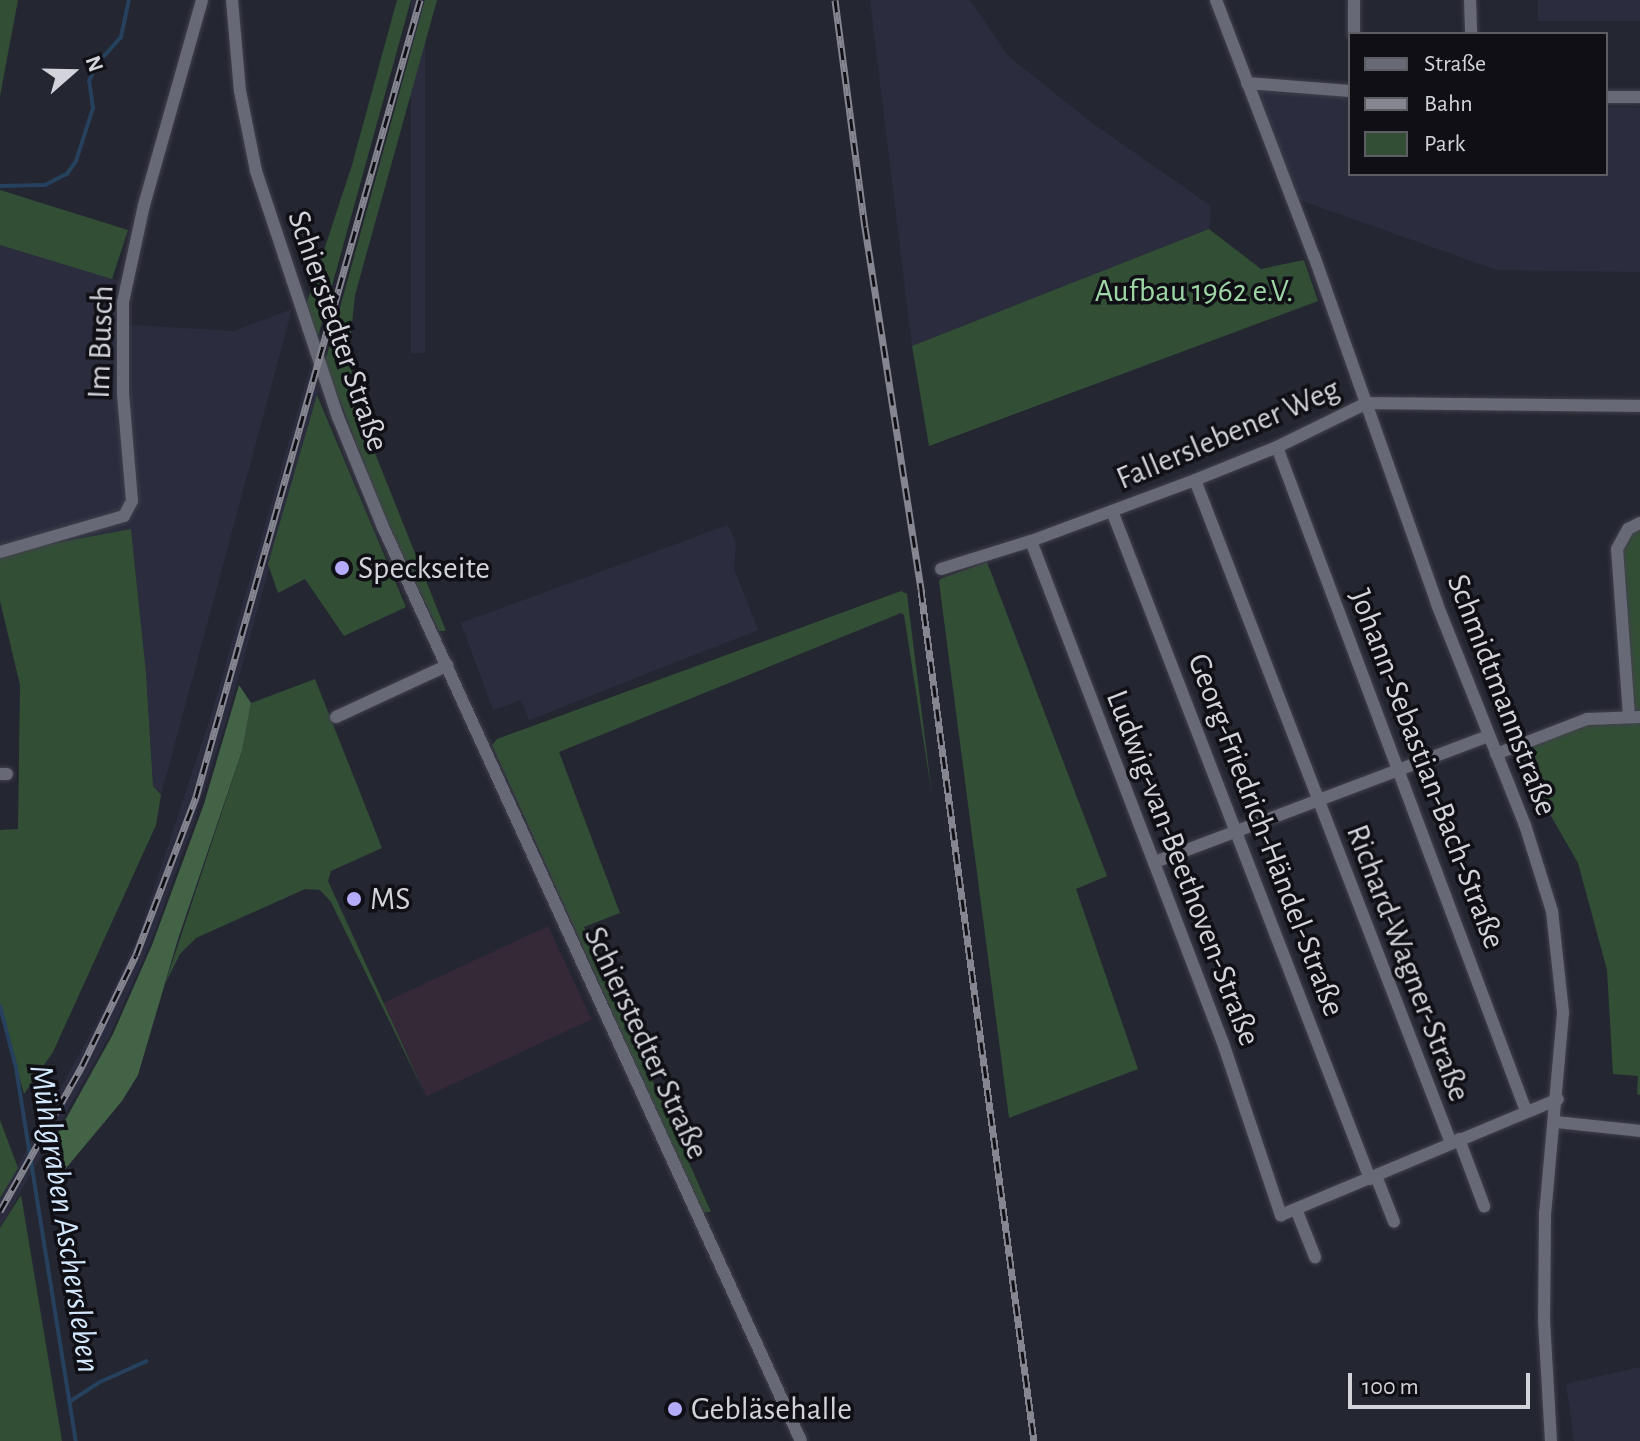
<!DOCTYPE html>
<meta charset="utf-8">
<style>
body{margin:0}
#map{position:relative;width:1640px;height:1441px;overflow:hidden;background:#242632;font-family:"Alegreya Sans",sans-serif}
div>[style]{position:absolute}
.commercial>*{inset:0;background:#352937;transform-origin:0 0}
.built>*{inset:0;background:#2b2d3f;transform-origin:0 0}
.green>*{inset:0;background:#324f36}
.forest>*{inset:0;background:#426346}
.stream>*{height:4px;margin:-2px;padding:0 2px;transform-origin:2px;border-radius:2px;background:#25415d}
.roads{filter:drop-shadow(0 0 2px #41414b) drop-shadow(0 0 2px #41414b)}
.minor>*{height:12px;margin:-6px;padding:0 6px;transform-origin:6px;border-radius:6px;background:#676977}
.rail>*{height:7px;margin-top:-3.5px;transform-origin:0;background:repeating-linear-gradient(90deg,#0f0f15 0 12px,#858690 0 24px);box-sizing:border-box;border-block:2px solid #858690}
.dots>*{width:22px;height:22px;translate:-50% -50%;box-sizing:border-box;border:4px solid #0f0f15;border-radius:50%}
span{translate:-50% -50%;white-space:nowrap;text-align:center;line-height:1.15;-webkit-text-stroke:7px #0f0f15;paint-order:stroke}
.park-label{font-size:32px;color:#9dd6a4}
.street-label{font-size:32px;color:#d2d3db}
.poi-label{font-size:32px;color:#d2d3db}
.left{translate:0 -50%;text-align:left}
.water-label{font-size:34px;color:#d2e7fc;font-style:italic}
.legend{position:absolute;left:1348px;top:32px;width:260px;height:144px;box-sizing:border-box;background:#0f0f15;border:2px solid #5d5d64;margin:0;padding:10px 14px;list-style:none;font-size:24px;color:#d2d3db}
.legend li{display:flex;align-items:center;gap:16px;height:40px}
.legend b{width:40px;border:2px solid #5d5d64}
.north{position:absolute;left:32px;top:32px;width:80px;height:80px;-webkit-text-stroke:6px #0f0f15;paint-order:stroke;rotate:70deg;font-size:22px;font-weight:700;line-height:32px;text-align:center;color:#d2d3db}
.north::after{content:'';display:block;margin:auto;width:28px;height:36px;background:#d2d3db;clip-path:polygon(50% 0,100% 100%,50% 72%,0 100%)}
.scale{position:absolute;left:1348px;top:1373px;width:182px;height:36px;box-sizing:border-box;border:4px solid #d2d3db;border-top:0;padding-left:10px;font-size:24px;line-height:28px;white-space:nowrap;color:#d2d3db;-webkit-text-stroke:6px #0f0f15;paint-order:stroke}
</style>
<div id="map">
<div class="commercial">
<div style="left:548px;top:926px;width:103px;height:182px;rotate:65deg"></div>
</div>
<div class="built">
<div style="left:411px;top:0;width:14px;height:353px"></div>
<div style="clip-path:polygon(870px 0,970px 0,1007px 55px,1092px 123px,1211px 206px,1209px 229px,912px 346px)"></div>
<div style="left:1538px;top:0;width:102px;height:21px"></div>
<div style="clip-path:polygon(1244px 90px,1350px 97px,1350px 174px,1606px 174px,1606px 107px,1640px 108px,1640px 272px,1497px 270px,1291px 197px)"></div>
<div style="clip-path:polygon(0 245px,127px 283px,123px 329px,133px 325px,234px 331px,292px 309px,161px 795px,153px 786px,146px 673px,131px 529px,0 553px)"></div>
<div style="clip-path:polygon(310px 367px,319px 391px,226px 722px,194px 822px,150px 944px,109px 1037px,0 1228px,0 1198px,104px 1009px,139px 934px,212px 712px)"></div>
<div style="clip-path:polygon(728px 525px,736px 543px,734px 569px,758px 630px,529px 720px,521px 700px,493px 710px,461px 623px)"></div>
<div style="clip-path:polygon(1640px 1367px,1640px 1441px,1574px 1441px,1566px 1384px)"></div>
</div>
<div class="green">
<div style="clip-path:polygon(0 0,18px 0,0 96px)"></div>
<div style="clip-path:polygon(397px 0,411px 0,317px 340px,306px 305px,352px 165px)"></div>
<div style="clip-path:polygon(425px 0,437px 0,355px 295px,350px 342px,353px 398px,446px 631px,439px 631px,389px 528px,325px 362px)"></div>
<div style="clip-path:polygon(0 190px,128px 230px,112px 279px,0 245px)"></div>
<div style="clip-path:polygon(1209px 229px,1261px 269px,1304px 260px,1318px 301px,929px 446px,912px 346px)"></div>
<div style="clip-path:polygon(317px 395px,406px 607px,344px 636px,305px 579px,278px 593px,268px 564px)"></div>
<div style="clip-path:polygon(1640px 523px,1640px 1095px,1637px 1094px,1638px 1076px,1613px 1074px,1607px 970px,1578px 863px,1512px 748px,1587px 719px,1629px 716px,1617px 549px)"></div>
<div style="clip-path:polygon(131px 529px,146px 673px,153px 786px,161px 795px,156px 825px,53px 1052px,24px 1094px,0 1005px,0 830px,18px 829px,20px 685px,0 601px,0 553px)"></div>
<div style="clip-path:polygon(987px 562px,1107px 876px,1076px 889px,1138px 1069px,1009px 1118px,939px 582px,940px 579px)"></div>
<div style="clip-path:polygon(901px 591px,907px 594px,932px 795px,904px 615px,901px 613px,559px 752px,620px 913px,584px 927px,711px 1212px,702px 1212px,492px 745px,497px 739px)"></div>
<div style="clip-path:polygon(315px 679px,382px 848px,331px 871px,328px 881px,425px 1094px,331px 902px,320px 890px,305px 889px,196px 938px,180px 954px,165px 984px,242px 751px,251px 703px)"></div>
<div style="clip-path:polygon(0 1120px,18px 1168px,0 1198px)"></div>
<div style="clip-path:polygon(21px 1195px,62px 1441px,0 1441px,0 1228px)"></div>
</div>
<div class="forest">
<div style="clip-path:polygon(239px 685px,251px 703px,242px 751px,178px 939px,138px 1075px,122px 1101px,57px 1179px,48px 1175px,42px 1162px,113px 1034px,152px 945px,204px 804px)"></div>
</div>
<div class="stream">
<div style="left:104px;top:56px;width:25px;rotate:-48deg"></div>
<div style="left:121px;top:37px;width:38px;rotate:-78deg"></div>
<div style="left:0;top:186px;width:45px;rotate:-1.3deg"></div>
<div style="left:45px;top:185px;width:25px;rotate:-27deg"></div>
<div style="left:67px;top:174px;width:16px;rotate:-55deg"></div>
<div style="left:76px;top:161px;width:56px;rotate:-72.2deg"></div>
<div style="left:93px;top:108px;width:27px;rotate:-98deg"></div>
<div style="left:89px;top:81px;width:21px;rotate:-65deg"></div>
<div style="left:0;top:1006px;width:64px;rotate:75.5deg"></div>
<div style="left:16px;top:1068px;width:378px;rotate:80.9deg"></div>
<div style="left:69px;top:1402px;width:37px;rotate:-33deg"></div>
<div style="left:100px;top:1382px;width:51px;rotate:-24.1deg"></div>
</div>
<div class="roads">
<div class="minor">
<div style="left:232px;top:0;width:91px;rotate:85deg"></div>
<div style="left:240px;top:91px;width:82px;rotate:78.7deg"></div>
<div style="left:256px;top:171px;width:259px;rotate:71.6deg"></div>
<div style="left:338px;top:417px;width:117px;rotate:67.8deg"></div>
<div style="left:382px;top:525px;width:1007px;rotate:65.42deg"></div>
<div style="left:1216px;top:0;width:274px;rotate:69.1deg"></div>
<div style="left:1314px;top:256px;width:369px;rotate:70.5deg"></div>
<div style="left:1437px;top:604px;width:238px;rotate:68.3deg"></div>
<div style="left:1525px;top:825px;width:90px;rotate:72.6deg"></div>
<div style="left:1552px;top:911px;width:103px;rotate:83.8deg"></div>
<div style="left:1563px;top:1013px;width:201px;rotate:95.1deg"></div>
<div style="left:1545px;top:1213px;width:107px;rotate:90.5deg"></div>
<div style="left:1544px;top:1320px;width:121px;rotate:86.7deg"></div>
<div style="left:1354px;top:0;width:34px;rotate:90deg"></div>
<div style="left:1470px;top:0;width:34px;rotate:88deg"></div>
<div style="left:1247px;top:83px;width:103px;rotate:4.4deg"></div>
<div style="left:1606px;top:97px;width:34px"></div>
<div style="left:1277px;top:447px;width:709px;rotate:69.44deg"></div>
<div style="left:1195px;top:480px;width:711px;rotate:68.89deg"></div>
<div style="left:1112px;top:511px;width:716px;rotate:68.88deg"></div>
<div style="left:1031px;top:541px;width:537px;rotate:69.07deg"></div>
<div style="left:1223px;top:1043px;width:182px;rotate:71.4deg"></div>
<div style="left:1281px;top:1215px;width:300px;rotate:-22.7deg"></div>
<div style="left:0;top:552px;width:129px;rotate:-16.2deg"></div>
<div style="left:124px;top:516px;width:17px;rotate:-62deg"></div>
<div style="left:132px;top:501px;width:107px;rotate:-94.8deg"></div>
<div style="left:123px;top:394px;width:92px;rotate:-90deg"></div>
<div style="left:123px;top:302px;width:99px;rotate:-77.8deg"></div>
<div style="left:144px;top:205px;width:213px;rotate:-74.2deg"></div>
<div style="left:941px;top:569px;width:94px;rotate:-17.3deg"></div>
<div style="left:1031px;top:541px;width:175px;rotate:-20.4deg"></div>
<div style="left:1195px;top:480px;width:88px;rotate:-21.9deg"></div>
<div style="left:1277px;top:447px;width:100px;rotate:-26.1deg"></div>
<div style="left:1367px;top:403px;width:273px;rotate:0.6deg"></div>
<div style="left:1629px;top:716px;width:167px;rotate:-94.1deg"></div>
<div style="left:1617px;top:549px;width:23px;rotate:-61deg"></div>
<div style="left:1628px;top:529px;width:13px;rotate:-27deg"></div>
<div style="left:336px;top:717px;width:123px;rotate:-24.9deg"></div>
<div style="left:1496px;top:754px;width:97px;rotate:-21deg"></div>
<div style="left:1587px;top:719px;width:53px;rotate:-2.2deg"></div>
<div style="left:0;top:774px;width:7px"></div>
<div style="left:1155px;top:862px;width:357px;rotate:-20.7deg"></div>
<div style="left:1556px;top:1122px;width:84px;rotate:6.1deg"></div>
<div style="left:1459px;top:1139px;width:72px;rotate:69.5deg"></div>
<div style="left:1376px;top:1176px;width:49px;rotate:68.6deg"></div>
<div style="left:1296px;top:1209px;width:52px;rotate:68.4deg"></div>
</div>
</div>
<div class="rail">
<div style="left:835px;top:0;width:229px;rotate:82.5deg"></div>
<div style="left:865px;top:227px;width:367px;rotate:81.2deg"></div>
<div style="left:921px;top:590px;width:858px;rotate:82.44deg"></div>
<div style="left:0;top:1211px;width:167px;rotate:-60.5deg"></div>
<div style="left:82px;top:1066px;width:123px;rotate:-64.1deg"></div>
<div style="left:136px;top:955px;width:169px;rotate:-69.2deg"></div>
<div style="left:196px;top:797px;width:828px;rotate:-74.3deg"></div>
</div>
<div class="dots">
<div style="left:342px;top:568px;background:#b4acf9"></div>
<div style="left:354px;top:899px;background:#b4acf9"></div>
<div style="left:675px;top:1409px;background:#b4acf9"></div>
</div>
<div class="park-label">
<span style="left:1194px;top:291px">Aufbau 1962 e.V.</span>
</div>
<div class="street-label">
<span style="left:338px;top:331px;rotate:71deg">Schierstedter Straße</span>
<span style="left:101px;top:342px;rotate:-88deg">Im Busch</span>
<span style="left:1228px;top:434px;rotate:-23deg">Fallerslebener Weg</span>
<span style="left:1502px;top:695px;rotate:69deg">Schmidtmannstraße</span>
<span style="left:1427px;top:769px;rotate:69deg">Johann-Sebastian-Bach-Straße</span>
<span style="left:1266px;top:835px;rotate:69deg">Georg-Friedrich-Händel-Straße</span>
<span style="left:1183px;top:868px;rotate:69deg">Ludwig-van-Beethoven-Straße</span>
<span style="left:1408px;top:963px;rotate:69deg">Richard-Wagner-Straße</span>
<span style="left:646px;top:1043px;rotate:65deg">Schierstedter Straße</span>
</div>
<div class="poi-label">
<span class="left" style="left:358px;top:568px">Speckseite</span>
<span class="left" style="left:370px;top:899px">MS</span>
<span class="left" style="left:691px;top:1409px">Gebläsehalle</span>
</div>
<div class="water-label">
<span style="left:64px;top:1219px;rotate:81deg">Mühlgraben Aschersleben</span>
</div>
<ul class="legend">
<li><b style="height:10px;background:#676977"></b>Straße</li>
<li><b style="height:10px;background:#858690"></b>Bahn</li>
<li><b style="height:22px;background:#324f36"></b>Park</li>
</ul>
<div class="north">N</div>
<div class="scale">100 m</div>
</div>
